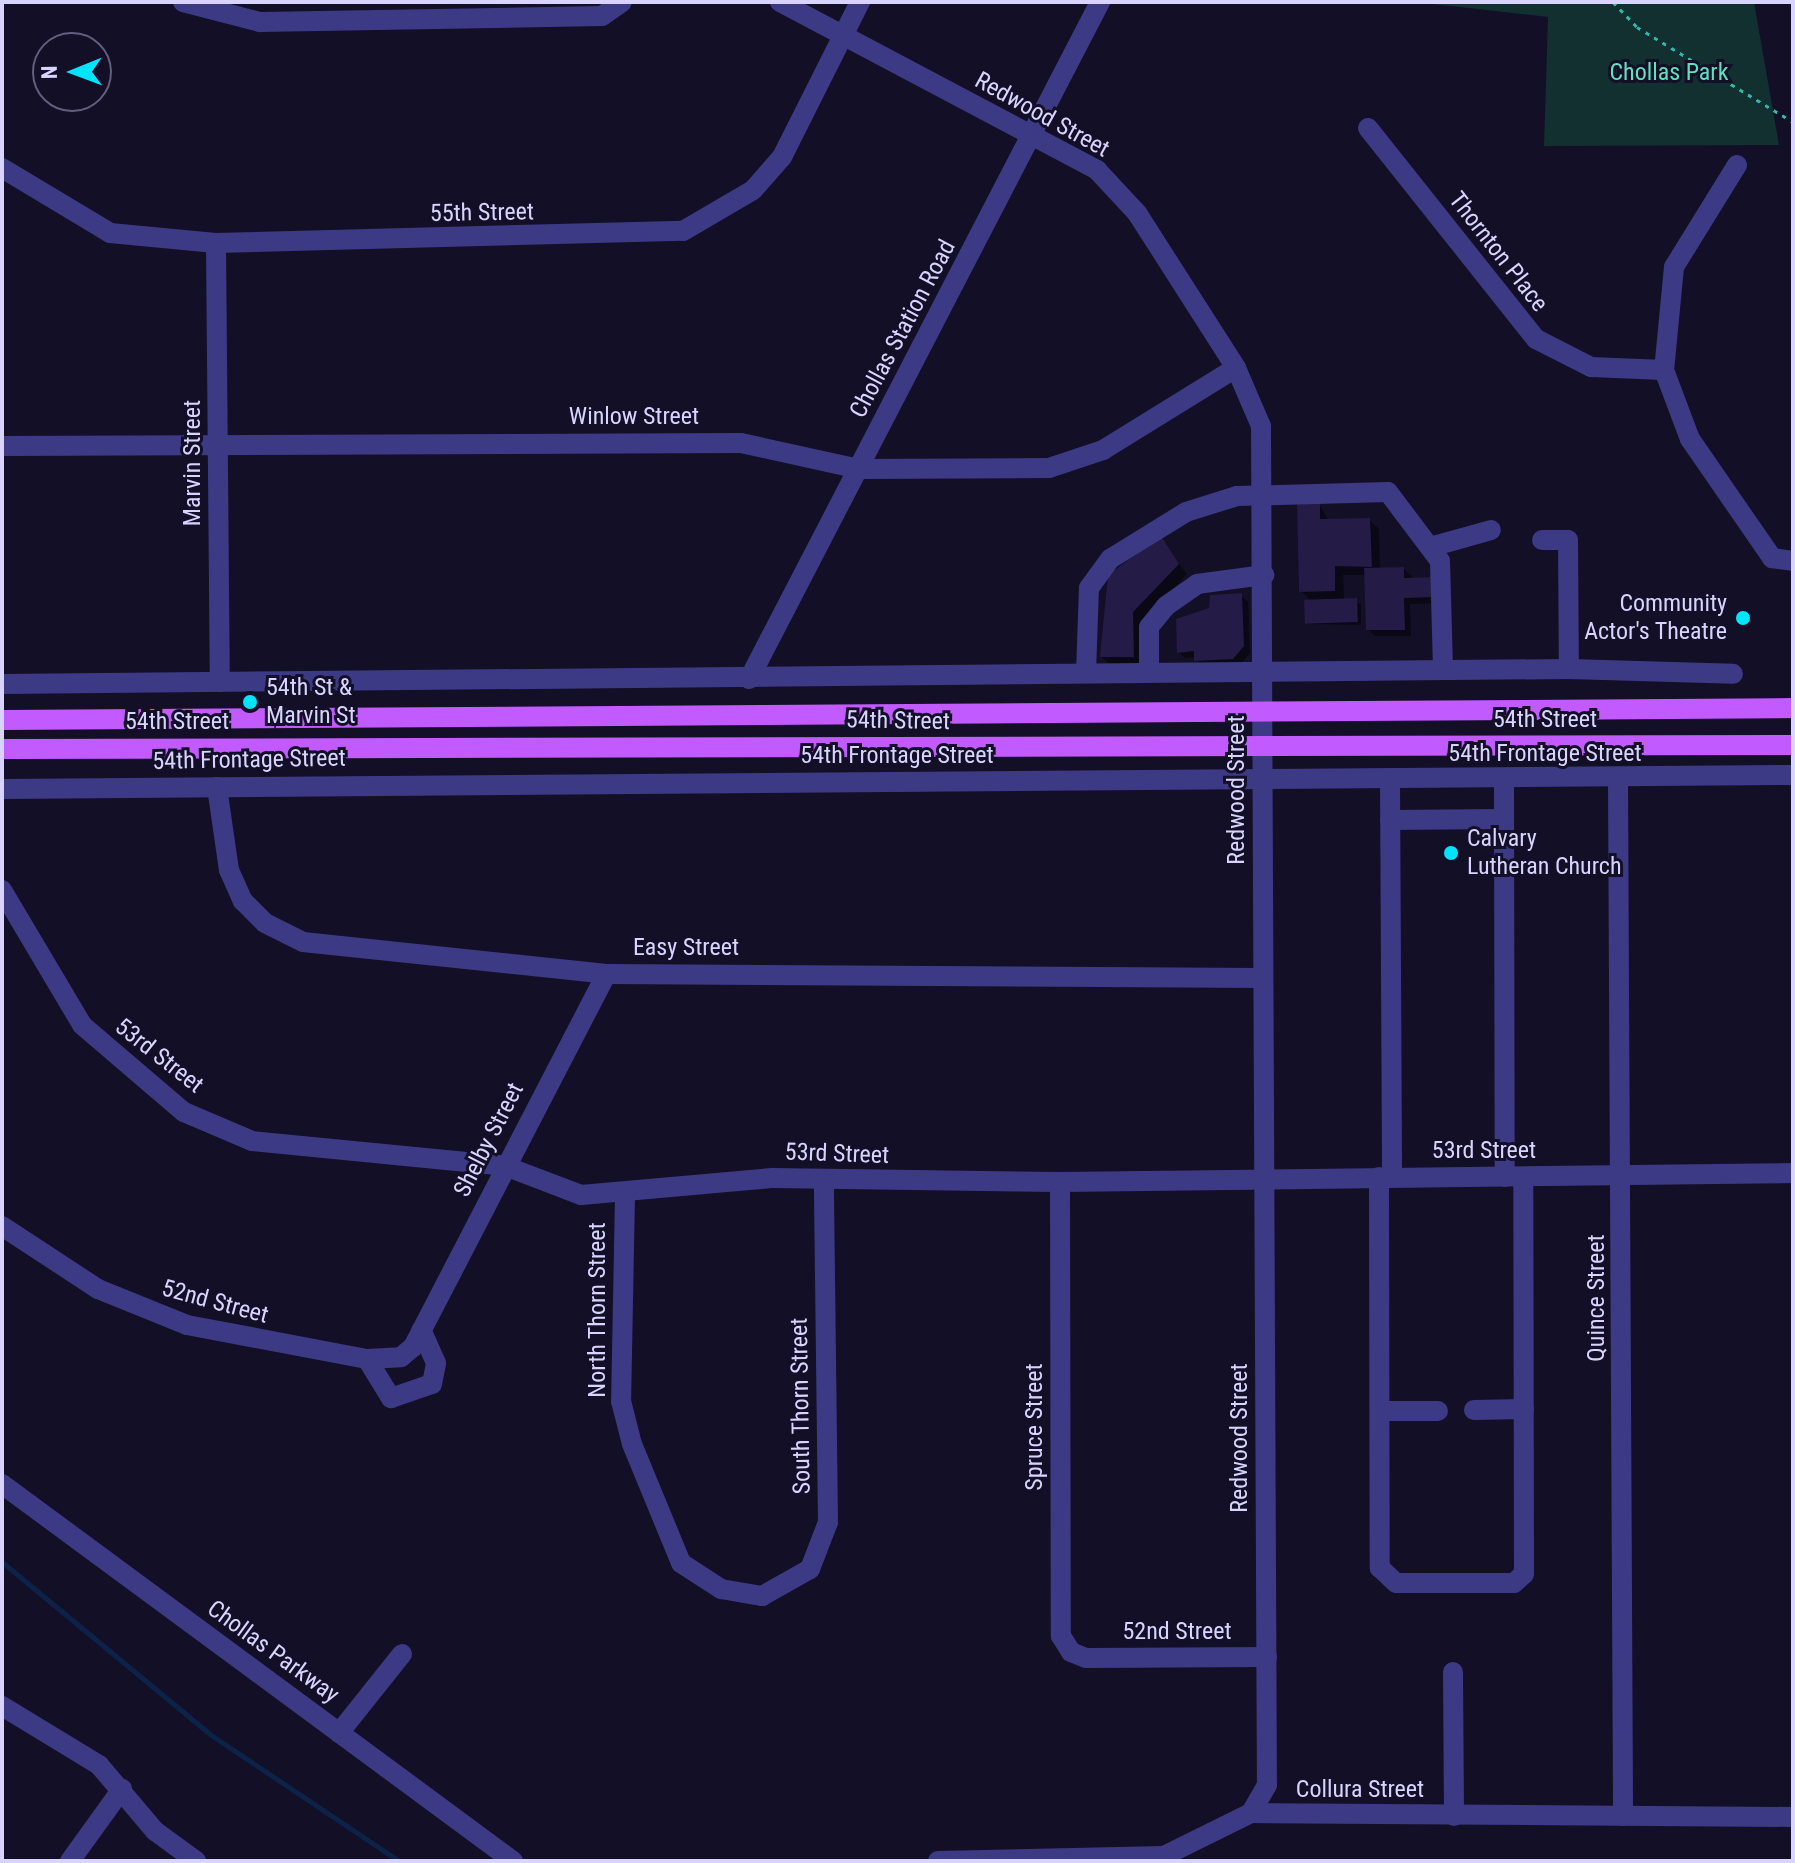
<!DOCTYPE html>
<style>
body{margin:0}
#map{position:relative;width:1795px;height:1863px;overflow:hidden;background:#130f26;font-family:"Roboto Condensed",sans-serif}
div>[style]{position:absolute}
.green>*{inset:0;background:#12302f}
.shadow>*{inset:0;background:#0007}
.stream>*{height:5px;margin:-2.5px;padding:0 2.5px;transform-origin:2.5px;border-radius:2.5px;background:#0c2248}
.building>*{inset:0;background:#241b47;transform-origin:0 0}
.path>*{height:3px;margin-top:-1.5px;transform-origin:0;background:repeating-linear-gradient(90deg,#2fb8b0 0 4px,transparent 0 10px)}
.minor>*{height:20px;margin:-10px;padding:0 10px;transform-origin:10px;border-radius:10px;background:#3d3a85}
.major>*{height:20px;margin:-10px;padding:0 10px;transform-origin:10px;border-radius:10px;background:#c25bff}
.dots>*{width:22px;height:22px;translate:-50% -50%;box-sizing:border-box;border:4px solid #130f26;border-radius:50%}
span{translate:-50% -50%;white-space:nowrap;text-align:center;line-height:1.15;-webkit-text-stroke:6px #130f26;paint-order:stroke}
.park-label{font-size:24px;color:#5fe0c0}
.street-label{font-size:24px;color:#d9d4ff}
.poi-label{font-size:24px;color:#d9d4ff}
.right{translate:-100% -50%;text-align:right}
.left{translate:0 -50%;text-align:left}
.frame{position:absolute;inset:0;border:4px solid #d9d4ff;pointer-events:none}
.north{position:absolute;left:32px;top:32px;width:80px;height:80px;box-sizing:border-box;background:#130f26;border:2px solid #625e7d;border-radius:50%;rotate:269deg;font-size:22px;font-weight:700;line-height:32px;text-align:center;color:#d9d4ff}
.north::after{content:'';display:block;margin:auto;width:28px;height:36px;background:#00e5ff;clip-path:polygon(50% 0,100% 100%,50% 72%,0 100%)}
</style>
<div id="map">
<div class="green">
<div style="clip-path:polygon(1415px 2px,1754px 2px,1779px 145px,1544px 146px,1548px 17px)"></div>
</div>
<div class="shadow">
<div style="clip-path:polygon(1319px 504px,1329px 521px,1369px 520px,1379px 529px,1380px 570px,1404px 569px,1440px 603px,1410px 604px,1411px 636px,1375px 636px,1368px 629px,1367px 575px,1343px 575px,1344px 600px,1361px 604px,1361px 625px,1306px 624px,1311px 601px,1301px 591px)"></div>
<div style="clip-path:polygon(1160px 539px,1187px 574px,1142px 622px,1143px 665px,1111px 666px,1102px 657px)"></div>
<div style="clip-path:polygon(1241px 595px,1248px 602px,1250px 653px,1240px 665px,1203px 667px,1196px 657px,1185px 658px,1178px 652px,1211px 609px)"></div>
</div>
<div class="stream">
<div style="left:2px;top:1562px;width:271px;rotate:39.6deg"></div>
<div style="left:211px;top:1735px;width:226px;rotate:33.8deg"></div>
</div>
<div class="building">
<div style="clip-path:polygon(1320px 502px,1320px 519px,1370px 518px,1372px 567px,1335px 566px,1335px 591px,1299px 592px,1297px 503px)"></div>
<div style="clip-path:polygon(1161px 536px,1179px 564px,1133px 612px,1134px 657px,1100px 657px,1108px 575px)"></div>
<div style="clip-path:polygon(1404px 567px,1404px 578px,1433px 577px,1434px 597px,1404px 598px,1405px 630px,1366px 630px,1364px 568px)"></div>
<div style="clip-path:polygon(1242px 593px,1244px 646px,1233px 659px,1194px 661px,1194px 651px,1177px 653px,1176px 619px,1209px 608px,1210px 595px)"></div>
<div style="left:1357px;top:598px;width:24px;height:53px;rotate:88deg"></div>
</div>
<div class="path">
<div style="left:1613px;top:2px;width:35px;rotate:46deg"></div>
<div style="left:1637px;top:27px;width:183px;rotate:31.3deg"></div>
</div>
<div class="minor">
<div style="left:183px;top:2px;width:80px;rotate:14.6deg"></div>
<div style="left:260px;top:22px;width:342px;rotate:-1deg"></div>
<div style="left:602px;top:16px;width:24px;rotate:-35deg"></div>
<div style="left:780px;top:2px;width:359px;rotate:27.9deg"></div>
<div style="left:1097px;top:170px;width:59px;rotate:47.1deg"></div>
<div style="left:1137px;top:213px;width:184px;rotate:57.4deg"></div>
<div style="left:1236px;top:368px;width:63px;rotate:66.7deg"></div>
<div style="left:1261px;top:426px;width:1359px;rotate:89.75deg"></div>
<div style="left:1267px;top:1785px;width:32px;rotate:120deg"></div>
<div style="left:1368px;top:128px;width:270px;rotate:51.5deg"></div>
<div style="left:1536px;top:339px;width:62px;rotate:27deg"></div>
<div style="left:1591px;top:367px;width:73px;rotate:2.4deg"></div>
<div style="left:1737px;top:165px;width:120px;rotate:121.7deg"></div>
<div style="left:1674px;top:267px;width:103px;rotate:95.5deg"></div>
<div style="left:1664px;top:370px;width:74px;rotate:69.4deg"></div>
<div style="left:1690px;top:439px;width:145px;rotate:55.4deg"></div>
<div style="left:1772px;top:558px;width:21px;rotate:8deg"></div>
<div style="left:2px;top:168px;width:126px;rotate:31deg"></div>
<div style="left:110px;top:233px;width:106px;rotate:5.4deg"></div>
<div style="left:216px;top:243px;width:467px;rotate:-1.5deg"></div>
<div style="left:683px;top:231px;width:81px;rotate:-30.4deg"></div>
<div style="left:753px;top:190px;width:44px;rotate:-48.7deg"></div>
<div style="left:782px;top:157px;width:174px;rotate:-63.3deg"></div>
<div style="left:216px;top:243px;width:439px;rotate:89.5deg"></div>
<div style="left:2px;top:446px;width:739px;rotate:-0.23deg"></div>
<div style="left:741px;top:443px;width:121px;rotate:12.4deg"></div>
<div style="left:859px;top:469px;width:190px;rotate:-0.3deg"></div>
<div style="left:1049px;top:468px;width:57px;rotate:-18.4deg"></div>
<div style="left:1103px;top:450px;width:156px;rotate:-31.7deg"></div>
<div style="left:1542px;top:540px;width:26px"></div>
<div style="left:1568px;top:540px;width:129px;rotate:89.6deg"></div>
<div style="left:1434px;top:546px;width:59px;rotate:-15.7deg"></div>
<div style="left:1149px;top:672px;width:45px;rotate:-90deg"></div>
<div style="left:1149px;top:627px;width:27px;rotate:-51deg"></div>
<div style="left:1166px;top:606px;width:38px;rotate:-35deg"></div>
<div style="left:1197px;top:584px;width:68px;rotate:-7.7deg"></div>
<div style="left:1086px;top:673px;width:85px;rotate:-88deg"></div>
<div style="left:1089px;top:588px;width:36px;rotate:-54deg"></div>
<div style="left:1110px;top:559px;width:89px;rotate:-31.7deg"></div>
<div style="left:1186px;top:512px;width:53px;rotate:-17.4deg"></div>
<div style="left:1237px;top:496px;width:151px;rotate:-1.5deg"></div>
<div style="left:1388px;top:492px;width:86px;rotate:53deg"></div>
<div style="left:1440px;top:561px;width:109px;rotate:88.4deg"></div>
<div style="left:749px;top:679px;width:763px;rotate:-62.59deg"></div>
<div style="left:2px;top:684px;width:1567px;rotate:-0.55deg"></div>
<div style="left:1569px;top:669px;width:164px;rotate:1.7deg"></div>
<div style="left:1504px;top:780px;width:397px;rotate:89.9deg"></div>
<div style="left:1618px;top:780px;width:1036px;rotate:89.72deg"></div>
<div style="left:1390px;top:781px;width:396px;rotate:89.7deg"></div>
<div style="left:217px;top:787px;width:84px;rotate:81.8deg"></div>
<div style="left:229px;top:870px;width:34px;rotate:66deg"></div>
<div style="left:243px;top:901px;width:31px;rotate:45deg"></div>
<div style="left:265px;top:923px;width:42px;rotate:26.6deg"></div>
<div style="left:303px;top:942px;width:305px;rotate:6deg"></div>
<div style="left:606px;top:974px;width:657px;rotate:0.35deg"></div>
<div style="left:2px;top:789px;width:1791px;rotate:-0.45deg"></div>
<div style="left:1390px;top:820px;width:114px;rotate:-0.5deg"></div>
<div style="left:2px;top:890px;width:157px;rotate:59.3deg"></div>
<div style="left:82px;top:1025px;width:134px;rotate:40.5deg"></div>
<div style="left:184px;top:1112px;width:74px;rotate:23.1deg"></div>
<div style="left:252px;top:1141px;width:254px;rotate:5.6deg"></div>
<div style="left:505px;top:1166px;width:81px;rotate:20.9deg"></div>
<div style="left:581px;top:1195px;width:193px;rotate:-5.1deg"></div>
<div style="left:773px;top:1178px;width:287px;rotate:0.8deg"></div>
<div style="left:1060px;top:1182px;width:733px;rotate:-0.7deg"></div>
<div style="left:1379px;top:1177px;width:391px;rotate:89.9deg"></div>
<div style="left:1380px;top:1568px;width:22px;rotate:43deg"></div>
<div style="left:1396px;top:1583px;width:118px"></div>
<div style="left:1514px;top:1583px;width:13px;rotate:-42deg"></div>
<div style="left:1524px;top:1574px;width:397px;rotate:-90.1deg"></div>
<div style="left:1060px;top:1182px;width:454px;rotate:89.9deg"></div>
<div style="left:1061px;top:1636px;width:19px;rotate:58deg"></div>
<div style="left:1071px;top:1652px;width:16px;rotate:22deg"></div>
<div style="left:1086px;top:1658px;width:181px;rotate:-0.3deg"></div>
<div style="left:625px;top:1196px;width:205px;rotate:91.1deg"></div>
<div style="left:621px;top:1401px;width:44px;rotate:75.7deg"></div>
<div style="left:632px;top:1444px;width:129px;rotate:67.6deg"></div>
<div style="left:681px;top:1563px;width:48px;rotate:33deg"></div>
<div style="left:721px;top:1589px;width:42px;rotate:9.7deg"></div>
<div style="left:762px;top:1596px;width:55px;rotate:-29.4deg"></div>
<div style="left:810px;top:1569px;width:50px;rotate:-69deg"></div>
<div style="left:828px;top:1522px;width:340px;rotate:-90.7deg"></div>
<div style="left:2px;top:1226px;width:115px;rotate:33.3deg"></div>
<div style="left:98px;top:1289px;width:96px;rotate:22deg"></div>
<div style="left:187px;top:1325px;width:183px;rotate:10.7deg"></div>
<div style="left:367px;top:1359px;width:34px;rotate:-3deg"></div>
<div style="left:401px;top:1357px;width:16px;rotate:-40deg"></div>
<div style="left:413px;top:1347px;width:420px;rotate:-62.6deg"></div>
<div style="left:367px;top:1359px;width:46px;rotate:58.4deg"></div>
<div style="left:391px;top:1398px;width:43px;rotate:-18.9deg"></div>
<div style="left:432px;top:1384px;width:21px;rotate:-79deg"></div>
<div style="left:436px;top:1363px;width:36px;rotate:-114deg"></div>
<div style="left:1474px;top:1410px;width:50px;rotate:-1.1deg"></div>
<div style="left:1380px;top:1411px;width:58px"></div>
<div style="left:2px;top:1484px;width:635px;rotate:36.42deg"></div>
<div style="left:1453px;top:1672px;width:144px;rotate:89.6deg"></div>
<div style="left:2px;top:1706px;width:114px;rotate:31.3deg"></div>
<div style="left:99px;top:1765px;width:87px;rotate:49.7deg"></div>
<div style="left:155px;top:1831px;width:51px;rotate:36.2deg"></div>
<div style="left:339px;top:1733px;width:101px;rotate:-51.4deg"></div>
<div style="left:70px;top:1861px;width:89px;rotate:-54.2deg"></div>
<div style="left:938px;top:1861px;width:226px;rotate:-1.3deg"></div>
<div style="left:1164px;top:1856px;width:97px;rotate:-26.3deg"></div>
<div style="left:1251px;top:1813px;width:542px;rotate:0.42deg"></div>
</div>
<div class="major">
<div style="left:2px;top:720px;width:1791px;rotate:-0.38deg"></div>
<div style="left:2px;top:749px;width:1791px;rotate:-0.13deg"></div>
</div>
<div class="dots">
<div style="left:1743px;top:618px;background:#00e5ff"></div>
<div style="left:250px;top:702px;background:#00e5ff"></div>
<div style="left:1451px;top:853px;background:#00e5ff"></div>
</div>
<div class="park-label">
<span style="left:1669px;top:73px">Chollas Park</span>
</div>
<div class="street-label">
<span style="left:1042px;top:115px;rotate:29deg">Redwood Street</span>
<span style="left:482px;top:213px;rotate:-1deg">55th Street</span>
<span style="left:1498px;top:252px;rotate:52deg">Thornton Place</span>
<span style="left:903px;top:329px;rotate:-62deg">Chollas Station Road</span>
<span style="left:634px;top:417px">Winlow Street</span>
<span style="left:193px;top:463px;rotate:-90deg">Marvin Street</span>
<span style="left:1545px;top:720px">54th Street</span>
<span style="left:898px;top:721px;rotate:1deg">54th Street</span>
<span style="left:177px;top:722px">54th Street</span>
<span style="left:1545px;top:754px">54th Frontage Street</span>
<span style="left:897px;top:756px">54th Frontage Street</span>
<span style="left:249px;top:760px;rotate:-1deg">54th Frontage Street</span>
<span style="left:1237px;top:790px;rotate:-90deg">Redwood Street</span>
<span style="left:686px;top:948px">Easy Street</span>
<span style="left:159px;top:1056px;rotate:38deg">53rd Street</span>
<span style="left:489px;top:1140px;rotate:-63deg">Shelby Street</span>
<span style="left:1484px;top:1151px">53rd Street</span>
<span style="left:837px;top:1154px;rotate:2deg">53rd Street</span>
<span style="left:1597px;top:1298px;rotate:-90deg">Quince Street</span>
<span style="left:215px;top:1302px;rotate:15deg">52nd Street</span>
<span style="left:598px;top:1310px;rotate:-90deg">North Thorn Street</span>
<span style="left:801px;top:1406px;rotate:-91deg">South Thorn Street</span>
<span style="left:1035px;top:1427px;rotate:-90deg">Spruce Street</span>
<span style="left:1240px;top:1438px;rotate:-90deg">Redwood Street</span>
<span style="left:1177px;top:1632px">52nd Street</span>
<span style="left:273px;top:1652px;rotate:36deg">Chollas Parkway</span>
<span style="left:1360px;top:1790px">Collura Street</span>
</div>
<div class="poi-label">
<span class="right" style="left:1727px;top:618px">Community<br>Actor's Theatre</span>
<span class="left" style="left:266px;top:702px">54th St &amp;<br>Marvin St</span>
<span class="left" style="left:1467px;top:853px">Calvary<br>Lutheran Church</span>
</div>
<div class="frame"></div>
<div class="north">N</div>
</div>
